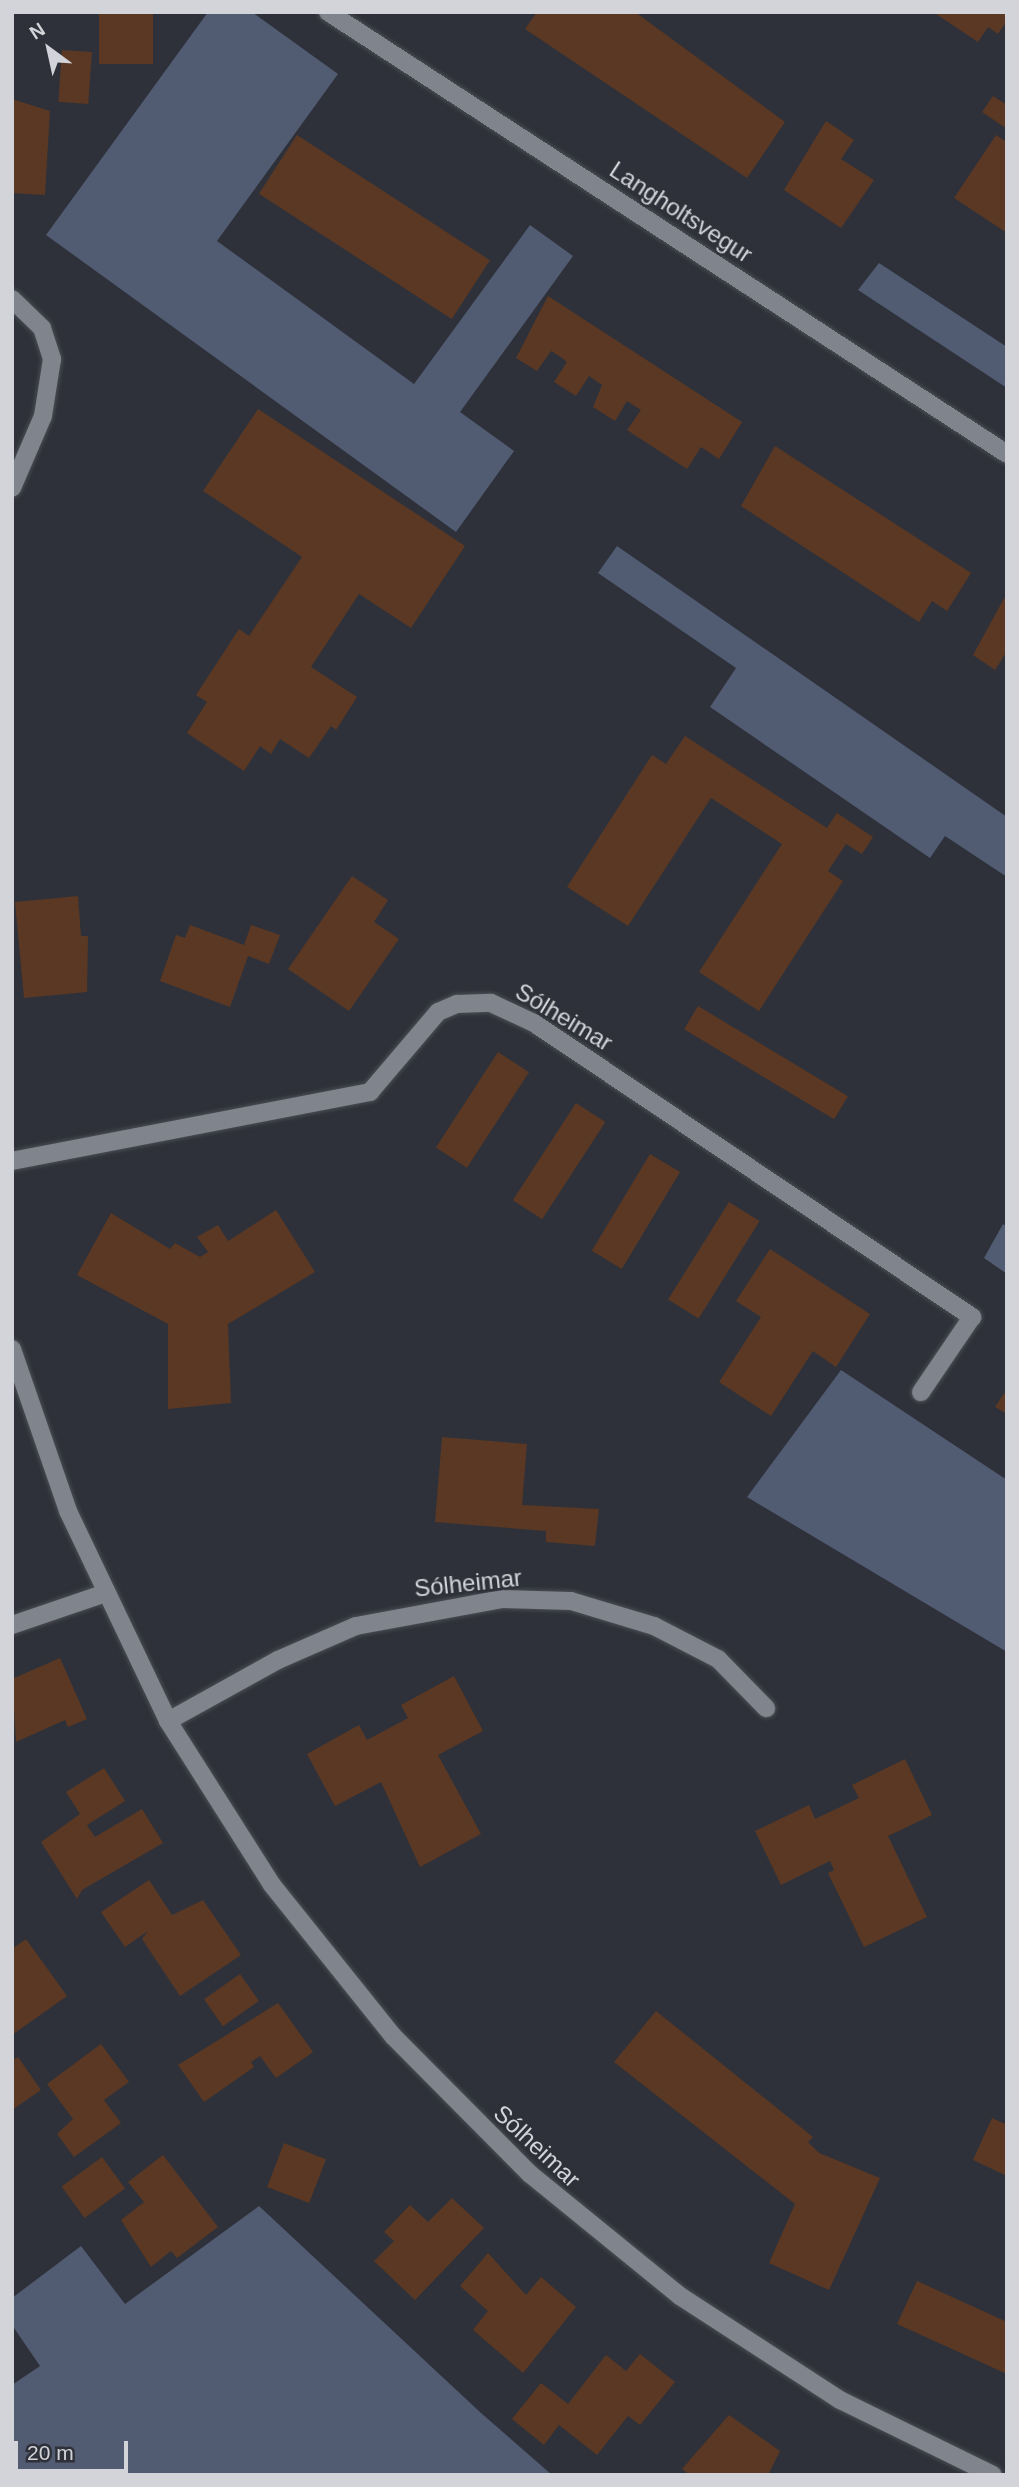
<!DOCTYPE html>
<meta charset="utf-8">
<style>
body{margin:0}
#map{position:relative;width:1019px;height:2487px;overflow:hidden;background:#2e3139;font-family:Arial,sans-serif}
div>[style]{position:absolute}
.green>*{inset:0;background:#515b72}
.building>*{inset:0;background:#5a3824;transform-origin:0 0}
.roads{filter:drop-shadow(0 0 2px #4b4d54) drop-shadow(0 0 2px #4b4d54)}
.street>*{height:18px;margin:-9px;padding:0 9px;transform-origin:9px;border-radius:9px;background:#80848d}
.secondary>*{height:18px;margin:-9px;padding:0 9px;transform-origin:9px;border-radius:9px;background:#80848d}
span{translate:-50% -50%;white-space:nowrap;text-align:center;line-height:1.15;-webkit-text-stroke:5px #2e3139;paint-order:stroke}
.street-label{font-size:24px;color:#d2d4d9}
.frame{position:absolute;inset:0;border:14px solid #d2d4d9;pointer-events:none}
.north{position:absolute;left:14px;top:14px;width:70px;height:70px;-webkit-text-stroke:5px #2e3139;paint-order:stroke;rotate:327deg;font-size:19px;font-weight:700;line-height:28px;text-align:center;color:#d2d4d9}
.north::after{content:'';display:block;margin:auto;width:24px;height:32px;background:#d2d4d9;clip-path:polygon(50% 0,100% 100%,50% 72%,0 100%)}
.scale{position:absolute;left:14px;top:2441px;width:114px;height:32px;box-sizing:border-box;border:4px solid #d2d4d9;border-top:0;padding-left:9px;font-size:21px;line-height:24px;white-space:nowrap;color:#d2d4d9;-webkit-text-stroke:5px #2e3139;paint-order:stroke}
</style>
<div id="map">
<div class="green">
<div style="clip-path:polygon(208px 12px,252px 12px,338px 74px,217px 241px,414px 384px,530px 225px,573px 256px,460px 412px,514px 451px,456px 532px,46px 235px)"></div>
<div style="clip-path:polygon(879px 263px,1007px 347px,1007px 388px,858px 290px)"></div>
<div style="clip-path:polygon(617px 546px,1007px 817px,1007px 877px,945px 836px,930px 858px,710px 707px,736px 668px,598px 573px)"></div>
<div style="clip-path:polygon(1003px 1224px,1007px 1227px,1007px 1274px,984px 1258px)"></div>
<div style="clip-path:polygon(841px 1370px,1007px 1480px,1007px 1652px,747px 1497px)"></div>
<div style="clip-path:polygon(259px 2206px,481px 2413px,552px 2475px,12px 2475px,12px 2385px,40px 2366px,12px 2325px,12px 2298px,81px 2246px,125px 2304px)"></div>
</div>
<div class="building">
<div style="left:99px;top:12px;width:54px;height:52px"></div>
<div style="clip-path:polygon(537px 12px,635px 12px,785px 122px,747px 178px,525px 29px)"></div>
<div style="clip-path:polygon(933px 12px,1007px 12px,1007px 21px,998px 34px,988px 27px,978px 42px)"></div>
<div style="left:62px;top:50px;width:30px;height:52px;rotate:4deg"></div>
<div style="clip-path:polygon(993px 96px,1007px 105px,1007px 129px,982px 112px)"></div>
<div style="clip-path:polygon(12px 99px,50px 111px,45px 195px,12px 193px)"></div>
<div style="clip-path:polygon(826px 121px,854px 140px,841px 159px,874px 180px,841px 228px,784px 190px)"></div>
<div style="left:297px;top:135px;width:230px;height:70px;rotate:33deg"></div>
<div style="clip-path:polygon(996px 135px,1007px 142px,1007px 233px,954px 198px)"></div>
<div style="clip-path:polygon(548px 296px,742px 422px,719px 459px,701px 447px,687px 469px,627px 430px,641px 410px,627px 401px,615px 421px,593px 407px,602px 385px,589px 376px,576px 396px,554px 382px,567px 362px,562px 358px,551px 351px,537px 371px,516px 358px)"></div>
<div style="clip-path:polygon(258px 409px,465px 546px,411px 628px,359px 594px,311px 667px,357px 697px,336px 730px,331px 726px,309px 758px,280px 739px,271px 754px,260px 746px,244px 771px,187px 733px,207px 702px,196px 695px,239px 629px,249px 636px,302px 557px,203px 491px)"></div>
<div style="clip-path:polygon(775px 446px,971px 573px,947px 611px,932px 601px,919px 622px,741px 506px)"></div>
<div style="clip-path:polygon(1007px 593px,1007px 651px,995px 670px,973px 655px)"></div>
<div style="clip-path:polygon(685px 736px,827px 828px,837px 813px,873px 837px,862px 854px,846px 844px,828px 871px,843px 881px,759px 1011px,699px 972px,782px 844px,711px 798px,628px 926px,567px 887px,652px 755px,666px 764px)"></div>
<div style="clip-path:polygon(352px 876px,388px 900px,374px 922px,399px 939px,349px 1011px,288px 969px)"></div>
<div style="clip-path:polygon(78px 896px,81px 936px,88px 936px,87px 992px,24px 998px,15px 902px)"></div>
<div style="clip-path:polygon(190px 925px,244px 945px,251px 925px,280px 935px,269px 964px,248px 956px,230px 1007px,160px 981px,176px 935px,185px 938px)"></div>
<div style="left:698px;top:1006px;width:175px;height:27px;rotate:31deg"></div>
<div style="left:498px;top:1052px;width:37px;height:114px;rotate:33deg"></div>
<div style="left:576px;top:1103px;width:35px;height:116px;rotate:33deg"></div>
<div style="left:650px;top:1154px;width:35px;height:113px;rotate:31deg"></div>
<div style="left:729px;top:1202px;width:36px;height:115px;rotate:32deg"></div>
<div style="clip-path:polygon(276px 1210px,315px 1272px,228px 1324px,231px 1403px,168px 1409px,168px 1324px,77px 1275px,111px 1213px,170px 1249px,175px 1243px,200px 1257px,208px 1252px,197px 1237px,218px 1225px,228px 1241px)"></div>
<div style="clip-path:polygon(770px 1249px,870px 1314px,836px 1367px,813px 1351px,771px 1416px,719px 1382px,761px 1317px,736px 1301px)"></div>
<div style="clip-path:polygon(1007px 1389px,1007px 1414px,995px 1407px)"></div>
<div style="clip-path:polygon(442px 1437px,527px 1444px,522px 1505px,599px 1509px,595px 1546px,546px 1542px,546px 1531px,435px 1522px)"></div>
<div style="clip-path:polygon(60px 1658px,87px 1719px,68px 1727px,65px 1720px,16px 1742px,12px 1679px)"></div>
<div style="clip-path:polygon(454px 1676px,483px 1731px,438px 1755px,481px 1834px,420px 1867px,381px 1782px,335px 1806px,307px 1754px,359px 1725px,367px 1740px,408px 1718px,401px 1705px)"></div>
<div style="clip-path:polygon(905px 1759px,932px 1815px,888px 1836px,927px 1917px,864px 1947px,828px 1873px,834px 1870px,830px 1861px,781px 1885px,755px 1831px,809px 1805px,815px 1819px,859px 1798px,852px 1785px)"></div>
<div style="clip-path:polygon(104px 1768px,125px 1801px,87px 1825px,95px 1837px,142px 1809px,163px 1843px,82px 1890px,77px 1899px,41px 1842px,80px 1814px,66px 1792px)"></div>
<div style="clip-path:polygon(149px 1880px,172px 1915px,203px 1900px,241px 1955px,180px 1996px,142px 1939px,148px 1931px,125px 1947px,101px 1912px)"></div>
<div style="clip-path:polygon(26px 1939px,67px 1996px,12px 2035px,12px 1949px)"></div>
<div style="left:240px;top:1974px;width:33px;height:44px;rotate:55deg"></div>
<div style="clip-path:polygon(278px 2003px,313px 2052px,276px 2078px,260px 2056px,251px 2062px,254px 2067px,204px 2102px,178px 2065px)"></div>
<div style="clip-path:polygon(656px 2011px,813px 2137px,808px 2142px,819px 2153px,880px 2178px,829px 2290px,769px 2263px,795px 2204px,614px 2062px)"></div>
<div style="clip-path:polygon(101px 2044px,129px 2082px,104px 2100px,121px 2123px,74px 2157px,57px 2134px,73px 2119px,47px 2084px)"></div>
<div style="clip-path:polygon(18px 2057px,41px 2090px,12px 2110px,12px 2061px)"></div>
<div style="clip-path:polygon(992px 2118px,1007px 2125px,1007px 2176px,973px 2160px)"></div>
<div style="left:284px;top:2143px;width:45px;height:47px;rotate:21deg"></div>
<div style="clip-path:polygon(163px 2155px,218px 2227px,177px 2258px,171px 2251px,151px 2267px,121px 2220px,144px 2202px,128px 2182px)"></div>
<div style="left:102px;top:2157px;width:39px;height:50px;rotate:54deg"></div>
<div style="clip-path:polygon(452px 2198px,484px 2228px,415px 2300px,374px 2261px,394px 2241px,384px 2232px,410px 2205px,428px 2222px)"></div>
<div style="clip-path:polygon(488px 2253px,526px 2295px,541px 2277px,576px 2307px,523px 2373px,473px 2330px,488px 2311px,460px 2286px)"></div>
<div style="clip-path:polygon(917px 2281px,1007px 2322px,1007px 2374px,897px 2324px)"></div>
<div style="clip-path:polygon(640px 2354px,675px 2382px,640px 2425px,628px 2416px,597px 2455px,559px 2425px,544px 2445px,512px 2419px,541px 2383px,568px 2404px,606px 2355px,626px 2371px)"></div>
<div style="clip-path:polygon(729px 2415px,780px 2451px,768px 2475px,690px 2475px,682px 2469px)"></div>
</div>
<div class="roads">
<div class="street">
<div style="left:12px;top:299px;width:42px;rotate:44deg"></div>
<div style="left:42px;top:328px;width:33px;rotate:72deg"></div>
<div style="left:52px;top:359px;width:58px;rotate:99deg"></div>
<div style="left:43px;top:416px;width:78px;rotate:113.3deg"></div>
<div style="left:12px;top:1161px;width:365px;rotate:-10.9deg"></div>
<div style="left:370px;top:1092px;width:105px;rotate:-49.6deg"></div>
<div style="left:438px;top:1012px;width:21px;rotate:-23deg"></div>
<div style="left:457px;top:1004px;width:34px;rotate:-2deg"></div>
<div style="left:491px;top:1003px;width:47px;rotate:24.9deg"></div>
<div style="left:534px;top:1023px;width:528px;rotate:33.87deg"></div>
<div style="left:972px;top:1317px;width:91px;rotate:124.2deg"></div>
<div style="left:12px;top:1349px;width:171px;rotate:70.9deg"></div>
<div style="left:68px;top:1511px;width:233px;rotate:64.5deg"></div>
<div style="left:168px;top:1721px;width:194px;rotate:57.6deg"></div>
<div style="left:272px;top:1885px;width:193px;rotate:51.3deg"></div>
<div style="left:393px;top:2036px;width:194px;rotate:45.2deg"></div>
<div style="left:530px;top:2174px;width:193px;rotate:39.1deg"></div>
<div style="left:680px;top:2296px;width:191px;rotate:33deg"></div>
<div style="left:840px;top:2400px;width:170px;rotate:26.1deg"></div>
<div style="left:12px;top:1625px;width:96px;rotate:-18.8deg"></div>
<div style="left:168px;top:1721px;width:126px;rotate:-29deg"></div>
<div style="left:278px;top:1660px;width:85px;rotate:-23.6deg"></div>
<div style="left:356px;top:1626px;width:148px;rotate:-10.5deg"></div>
<div style="left:502px;top:1599px;width:69px;rotate:1.7deg"></div>
<div style="left:571px;top:1601px;width:87px;rotate:16.8deg"></div>
<div style="left:654px;top:1626px;width:72px;rotate:27.3deg"></div>
<div style="left:718px;top:1659px;width:69px;rotate:45.6deg"></div>
</div>
<div class="secondary">
<div style="left:328px;top:12px;width:810px;rotate:33.06deg"></div>
</div>
</div>
<div class="street-label">
<span style="left:681px;top:212px;rotate:33deg">Langholtsvegur</span>
<span style="left:564px;top:1017px;rotate:31deg">Sólheimar</span>
<span style="left:468px;top:1583px;rotate:-6deg">Sólheimar</span>
<span style="left:537px;top:2146px;rotate:43deg">Sólheimar</span>
</div>
<div class="frame"></div>
<div class="north">N</div>
<div class="scale">20 m</div>
</div>
